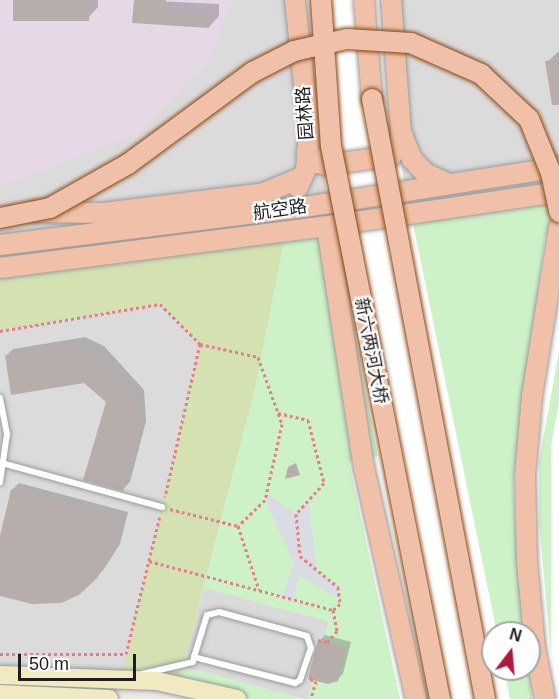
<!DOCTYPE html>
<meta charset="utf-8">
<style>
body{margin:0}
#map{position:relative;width:559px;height:699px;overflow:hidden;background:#eee9e6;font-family:Helvetica,"Noto Sans SC",sans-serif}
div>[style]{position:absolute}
.residential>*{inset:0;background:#dcdbdc}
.industrial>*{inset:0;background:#e6d8e6}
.grass>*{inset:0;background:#d4e2b2}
.park>*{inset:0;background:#cef2c8}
.parking>*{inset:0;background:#dadada;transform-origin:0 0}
.plaza>*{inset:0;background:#dadce3}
.pier>*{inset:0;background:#fff}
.shadow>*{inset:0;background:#0003}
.building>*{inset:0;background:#b7aeac;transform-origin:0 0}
.path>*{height:3px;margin-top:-1.5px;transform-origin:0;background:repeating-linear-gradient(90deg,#e87c89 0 3px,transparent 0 6px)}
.roads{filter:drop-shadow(0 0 2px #9b9b9b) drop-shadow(0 0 2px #9b9b9b)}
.service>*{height:6px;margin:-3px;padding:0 3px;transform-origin:3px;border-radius:3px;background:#fff}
.secondary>*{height:18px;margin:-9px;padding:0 9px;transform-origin:9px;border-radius:9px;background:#f1e9c0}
.primary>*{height:20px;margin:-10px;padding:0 10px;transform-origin:10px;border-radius:10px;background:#f0c1a8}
.bridges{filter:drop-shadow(0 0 2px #864613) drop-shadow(0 0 2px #864613)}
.primary-bridge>*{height:20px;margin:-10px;padding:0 10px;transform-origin:10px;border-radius:10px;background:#f0c1a8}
span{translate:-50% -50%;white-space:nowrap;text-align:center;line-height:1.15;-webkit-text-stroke:4.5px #fff;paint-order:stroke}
.street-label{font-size:18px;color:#1e1e1e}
.north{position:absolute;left:481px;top:621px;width:60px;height:60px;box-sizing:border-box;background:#fff;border:2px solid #a5a5a5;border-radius:50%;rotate:16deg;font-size:16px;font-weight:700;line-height:24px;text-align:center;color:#1e1e1e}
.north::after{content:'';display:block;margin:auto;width:21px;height:27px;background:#b3193c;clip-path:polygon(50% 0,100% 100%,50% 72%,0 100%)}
.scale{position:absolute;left:18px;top:654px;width:118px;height:27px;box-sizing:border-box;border:3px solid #1e1e1e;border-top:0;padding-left:8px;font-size:18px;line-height:21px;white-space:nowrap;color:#1e1e1e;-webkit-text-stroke:4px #fff;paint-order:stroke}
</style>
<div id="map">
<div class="residential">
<div style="clip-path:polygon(evenodd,0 0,559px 0,559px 699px,0 679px,0 0,493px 633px,529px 633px,529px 669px,493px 669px,493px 633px)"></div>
</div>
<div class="industrial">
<div style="clip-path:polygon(0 0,233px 0,208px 61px,139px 133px,0 186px)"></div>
</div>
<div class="grass">
<div style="clip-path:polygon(286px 232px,255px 388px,178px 685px,121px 679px,200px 344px,160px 304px,0 331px,0 268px)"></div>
</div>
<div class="park">
<div style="clip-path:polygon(evenodd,559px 192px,559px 699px,237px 699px,178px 685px,255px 388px,286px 232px,559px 192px,493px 633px,529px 633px,529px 669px,493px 669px,493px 633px)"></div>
</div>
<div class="parking">
<div style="left:204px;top:588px;width:129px;height:81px;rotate:15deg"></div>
</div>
<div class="plaza">
<div style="clip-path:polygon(267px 493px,296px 514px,308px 501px,317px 570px,338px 587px,339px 598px,300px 576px,293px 600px,282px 596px,294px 563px,265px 500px)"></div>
</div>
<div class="pier">
<div style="clip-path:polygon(306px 0,380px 0,394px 131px,497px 633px,493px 633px,493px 669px,504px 669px,510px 699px,400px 699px,349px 463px,378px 456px,317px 141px)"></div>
<div style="clip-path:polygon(545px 237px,559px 237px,559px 352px,539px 461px,539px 521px,551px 654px,551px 446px,559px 402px,559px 699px,532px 699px,529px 633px,524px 633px,519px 584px,513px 483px)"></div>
</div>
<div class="shadow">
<div style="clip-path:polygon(14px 0,98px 0,98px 7px,88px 18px)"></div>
<div style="clip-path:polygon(135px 0,219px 4px,219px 16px,209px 27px)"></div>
<div style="clip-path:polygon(559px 51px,559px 102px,547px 62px)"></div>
<div style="clip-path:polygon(85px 337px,104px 346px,144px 390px,146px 421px,130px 482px,123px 489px,108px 401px,84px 382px,6px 356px,13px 349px)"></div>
<div style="clip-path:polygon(19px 483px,128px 512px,120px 544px,104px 569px,78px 593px,0 595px,0 543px,12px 490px)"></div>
<div style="clip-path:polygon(325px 635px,351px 642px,343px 674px,337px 680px,320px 641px)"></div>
</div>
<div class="building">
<div style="left:13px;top:0;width:76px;height:21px"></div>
<div style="clip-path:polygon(134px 0,166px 0,165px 10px,210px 14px,209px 28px,132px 23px)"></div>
<div style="clip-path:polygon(559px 59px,559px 105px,552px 105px,545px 61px)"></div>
<div style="clip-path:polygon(77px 344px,96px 353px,138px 397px,140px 429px,123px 491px,83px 480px,106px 402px,84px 383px,11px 395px,5px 355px)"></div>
<div style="clip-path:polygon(296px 463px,300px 475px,285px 479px,288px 467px)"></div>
<div style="clip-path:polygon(11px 489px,122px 519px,113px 553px,97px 578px,79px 595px,61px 603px,32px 604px,0 596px,0 536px)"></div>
<div style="clip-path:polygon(318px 640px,347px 648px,338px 681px,328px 684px,308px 679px)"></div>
</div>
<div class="path">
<div style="left:0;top:331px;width:162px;rotate:-9.6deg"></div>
<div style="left:160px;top:304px;width:57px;rotate:45deg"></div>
<div style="left:200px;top:344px;width:157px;rotate:102.9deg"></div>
<div style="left:200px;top:344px;width:59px;rotate:12.6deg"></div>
<div style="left:258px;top:357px;width:71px;rotate:70.3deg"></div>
<div style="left:282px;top:424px;width:78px;rotate:102.6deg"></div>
<div style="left:265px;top:500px;width:37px;rotate:136deg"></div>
<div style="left:278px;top:413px;width:31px;rotate:13deg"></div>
<div style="left:308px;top:420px;width:65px;rotate:75.7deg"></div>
<div style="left:324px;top:483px;width:42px;rotate:132.1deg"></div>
<div style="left:296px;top:514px;width:42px;rotate:84.6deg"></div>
<div style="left:300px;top:556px;width:49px;rotate:39.2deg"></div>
<div style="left:338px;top:587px;width:17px;rotate:83deg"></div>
<div style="left:340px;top:604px;width:9px;rotate:139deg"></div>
<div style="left:170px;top:509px;width:70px;rotate:14deg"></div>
<div style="left:238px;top:526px;width:67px;rotate:71.8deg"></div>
<div style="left:149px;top:561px;width:190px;rotate:14.9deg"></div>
<div style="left:333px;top:610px;width:21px;rotate:79deg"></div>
<div style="left:337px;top:631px;width:15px;rotate:132deg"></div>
<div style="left:327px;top:642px;width:9px;rotate:-167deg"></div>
<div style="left:0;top:654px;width:126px"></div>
<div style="left:126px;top:654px;width:142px;rotate:-76.2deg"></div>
<div style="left:310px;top:679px;width:6px;rotate:18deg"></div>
<div style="left:316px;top:681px;width:19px;rotate:106deg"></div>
</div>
<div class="roads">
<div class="service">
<div style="left:0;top:398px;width:37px;rotate:79deg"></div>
<div style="left:7px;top:434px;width:49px;rotate:98.3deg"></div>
<div style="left:5px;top:464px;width:163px;rotate:15.3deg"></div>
<div style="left:142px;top:674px;width:52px;rotate:-13.2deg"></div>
<div style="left:193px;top:662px;width:5px;rotate:-79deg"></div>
<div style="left:194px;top:657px;width:44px;rotate:-72.8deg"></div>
<div style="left:207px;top:615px;width:12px;rotate:-14deg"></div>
<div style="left:219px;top:612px;width:91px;rotate:15.3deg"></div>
<div style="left:307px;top:636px;width:13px;rotate:72deg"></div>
<div style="left:311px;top:648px;width:34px;rotate:109deg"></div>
<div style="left:300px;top:680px;width:6px;rotate:149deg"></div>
<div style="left:295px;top:683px;width:104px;rotate:-165.6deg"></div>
</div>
<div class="secondary">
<div style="left:0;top:675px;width:157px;rotate:2.2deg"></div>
<div style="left:157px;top:681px;width:82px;rotate:12.7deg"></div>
<div style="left:0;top:694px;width:109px;rotate:2.6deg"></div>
</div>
<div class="primary">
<div style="left:295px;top:0;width:131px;rotate:83.9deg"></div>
<div style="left:309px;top:130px;width:39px;rotate:94deg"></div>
<div style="left:306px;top:169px;width:20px;rotate:114deg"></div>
<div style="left:364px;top:0;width:99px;rotate:85.4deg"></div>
<div style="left:391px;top:0;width:132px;rotate:85.7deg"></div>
<div style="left:401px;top:132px;width:29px;rotate:68deg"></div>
<div style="left:412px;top:159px;width:19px;rotate:47deg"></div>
<div style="left:425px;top:173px;width:26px;rotate:25deg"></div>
<div style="left:307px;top:150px;width:17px;rotate:50deg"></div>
<div style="left:318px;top:163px;width:9px;rotate:13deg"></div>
<div style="left:327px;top:165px;width:65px;rotate:-8deg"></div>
<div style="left:391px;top:156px;width:24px;rotate:-60deg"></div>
<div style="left:36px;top:212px;width:68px;rotate:0.8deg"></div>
<div style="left:104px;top:213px;width:161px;rotate:-7.1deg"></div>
<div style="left:264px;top:193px;width:41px;rotate:-22.8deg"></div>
<div style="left:327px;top:227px;width:244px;rotate:81.3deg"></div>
<div style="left:364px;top:468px;width:237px;rotate:77.3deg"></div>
<div style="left:0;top:245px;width:306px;rotate:-7.1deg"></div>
<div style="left:304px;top:207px;width:258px;rotate:-8.9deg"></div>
<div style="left:0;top:268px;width:325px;rotate:-7.3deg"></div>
<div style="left:322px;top:227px;width:240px;rotate:-8.4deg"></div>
<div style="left:545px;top:699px;width:52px;rotate:-101.1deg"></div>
<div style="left:535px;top:648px;width:87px;rotate:-95.3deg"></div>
<div style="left:527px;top:561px;width:85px;rotate:-91.3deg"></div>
<div style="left:525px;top:476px;width:80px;rotate:-85deg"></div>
<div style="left:532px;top:396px;width:171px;rotate:-80.9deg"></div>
</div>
</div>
<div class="bridges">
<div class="primary-bridge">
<div style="left:321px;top:0;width:146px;rotate:86.1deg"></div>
<div style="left:331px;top:146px;width:564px;rotate:78.85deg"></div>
<div style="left:372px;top:99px;width:611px;rotate:79.33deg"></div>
<div style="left:0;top:218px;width:51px;rotate:-11.3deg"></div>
<div style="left:50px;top:208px;width:90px;rotate:-29.4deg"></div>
<div style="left:128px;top:164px;width:155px;rotate:-36.4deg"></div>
<div style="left:253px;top:72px;width:46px;rotate:-27.1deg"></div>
<div style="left:294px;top:51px;width:54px;rotate:-12.8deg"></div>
<div style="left:347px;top:39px;width:64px;rotate:3.6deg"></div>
<div style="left:411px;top:43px;width:77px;rotate:23.9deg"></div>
<div style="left:481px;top:74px;width:66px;rotate:43.2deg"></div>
<div style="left:529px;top:119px;width:58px;rotate:67.8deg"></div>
<div style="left:551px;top:173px;width:40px;rotate:78deg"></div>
</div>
</div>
<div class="street-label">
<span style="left:305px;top:113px;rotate:-94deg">园林路</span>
<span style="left:280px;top:210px;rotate:-8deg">航空路</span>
<span style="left:371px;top:351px;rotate:79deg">新六两河大桥</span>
</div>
<div class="north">N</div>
<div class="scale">50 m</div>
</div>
